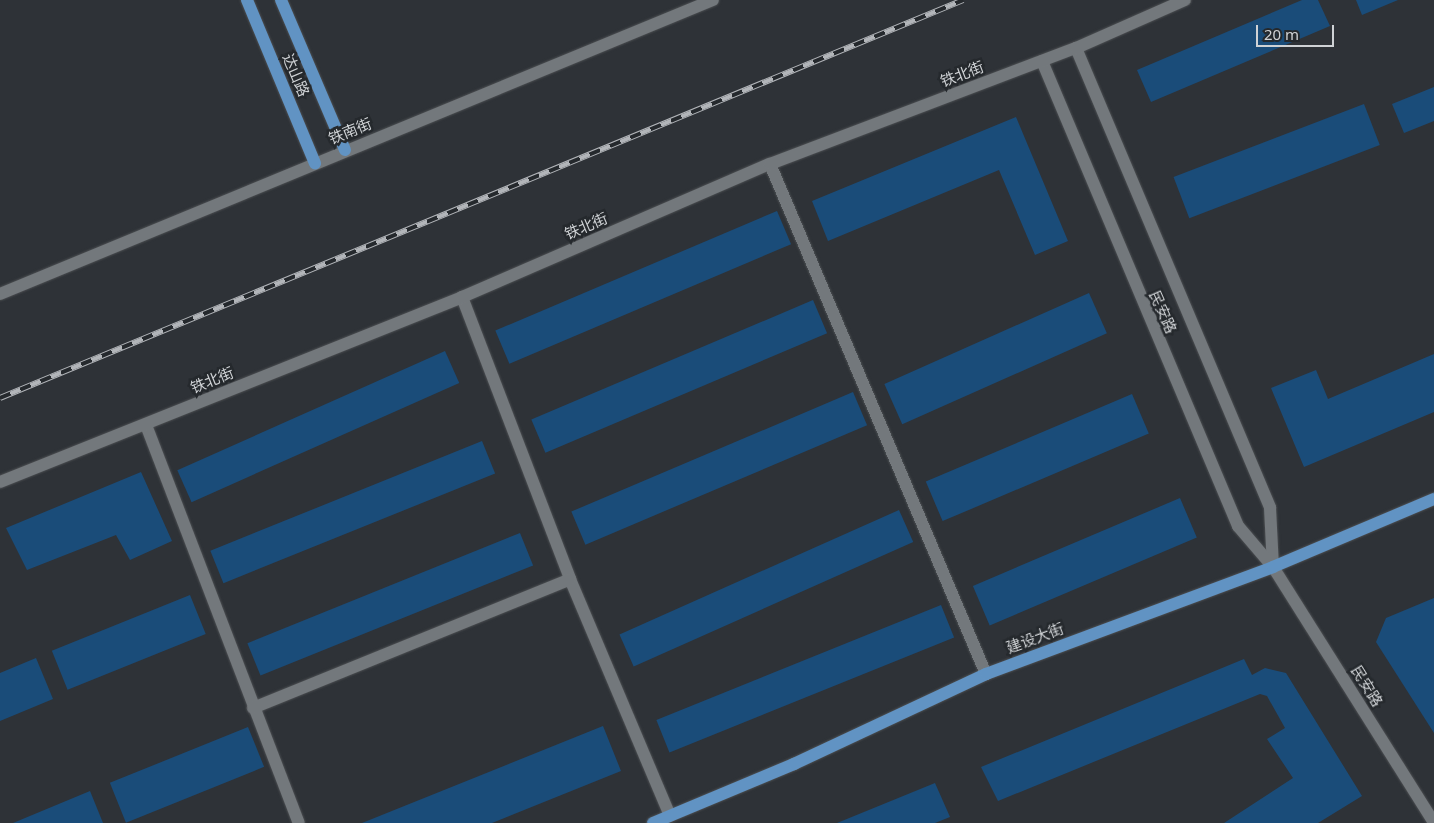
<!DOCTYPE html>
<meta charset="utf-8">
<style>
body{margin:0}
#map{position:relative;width:1434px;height:823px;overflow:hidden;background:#2e3237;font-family:"Noto Sans","Noto Sans SC",sans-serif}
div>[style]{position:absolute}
.building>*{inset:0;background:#1a4c79;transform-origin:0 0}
.roads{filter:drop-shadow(0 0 1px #4b4e51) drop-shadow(0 0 1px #4b4e51)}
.minor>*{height:12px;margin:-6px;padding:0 6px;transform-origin:6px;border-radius:6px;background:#73787c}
.major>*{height:12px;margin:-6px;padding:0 6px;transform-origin:6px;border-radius:6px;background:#6193c3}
.rail>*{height:5.5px;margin-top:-2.75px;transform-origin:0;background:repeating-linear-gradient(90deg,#25292d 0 11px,#b2b5b9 0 22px);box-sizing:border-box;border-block:1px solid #b2b5b9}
span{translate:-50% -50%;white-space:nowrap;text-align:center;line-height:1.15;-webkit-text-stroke:5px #25292d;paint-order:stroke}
.street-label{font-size:15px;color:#cfd2d5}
.scale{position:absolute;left:1256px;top:25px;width:78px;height:22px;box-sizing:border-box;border:2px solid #cfd2d5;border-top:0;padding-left:6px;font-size:15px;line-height:18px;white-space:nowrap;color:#cfd2d5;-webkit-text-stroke:4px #25292d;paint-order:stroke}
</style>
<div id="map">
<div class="building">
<div style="clip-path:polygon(1302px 0,1318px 0,1330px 26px,1151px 102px,1137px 70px)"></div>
<div style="clip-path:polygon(1356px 0,1398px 0,1362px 15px)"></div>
<div style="clip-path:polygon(1434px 87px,1434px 121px,1404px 133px,1392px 104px)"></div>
<div style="left:1364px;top:104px;width:44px;height:204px;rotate:69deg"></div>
<div style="clip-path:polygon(1016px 117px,1068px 241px,1035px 255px,999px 170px,828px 241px,812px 201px)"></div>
<div style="left:777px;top:211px;width:36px;height:306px;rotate:67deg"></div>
<div style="left:1089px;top:293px;width:44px;height:224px;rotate:66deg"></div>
<div style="left:813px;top:300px;width:36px;height:306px;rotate:67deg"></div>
<div style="left:445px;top:351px;width:35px;height:293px;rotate:66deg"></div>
<div style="clip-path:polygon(1434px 354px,1434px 412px,1304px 467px,1271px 388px,1316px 370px,1328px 399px)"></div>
<div style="left:853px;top:392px;width:36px;height:306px;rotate:67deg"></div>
<div style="left:1132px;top:394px;width:43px;height:224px;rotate:67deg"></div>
<div style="left:482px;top:441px;width:35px;height:293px;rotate:68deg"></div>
<div style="clip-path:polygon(141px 472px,172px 541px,130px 560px,116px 535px,27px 570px,6px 528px)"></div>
<div style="left:1180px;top:498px;width:43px;height:225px;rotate:67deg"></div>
<div style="left:899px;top:510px;width:35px;height:306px;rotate:66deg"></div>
<div style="left:520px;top:533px;width:35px;height:294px;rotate:68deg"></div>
<div style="left:190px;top:595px;width:42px;height:149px;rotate:68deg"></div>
<div style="clip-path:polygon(1434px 598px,1434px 733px,1376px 642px,1386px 618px)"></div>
<div style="left:941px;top:605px;width:35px;height:307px;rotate:68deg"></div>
<div style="clip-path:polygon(36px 658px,53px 699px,0 721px,0 673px)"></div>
<div style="clip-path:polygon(1244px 659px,1252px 675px,1265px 668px,1286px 673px,1362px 796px,1318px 823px,1224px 823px,1293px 778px,1267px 739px,1285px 728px,1267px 696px,1260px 694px,998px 801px,981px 767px)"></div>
<div style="clip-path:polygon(603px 726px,621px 771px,492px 823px,362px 823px)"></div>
<div style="left:248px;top:727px;width:43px;height:149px;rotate:68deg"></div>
<div style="clip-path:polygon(935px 783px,950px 817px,935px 823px,837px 823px)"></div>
<div style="clip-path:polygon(90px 791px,103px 823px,13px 823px)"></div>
</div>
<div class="roads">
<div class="minor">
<div style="left:1076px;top:48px;width:499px;rotate:67.1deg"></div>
<div style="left:1270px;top:508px;width:59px;rotate:87.1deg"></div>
<div style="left:1042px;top:61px;width:505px;rotate:67.14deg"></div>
<div style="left:1238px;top:526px;width:54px;rotate:49.5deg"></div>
<div style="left:1273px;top:567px;width:302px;rotate:57.8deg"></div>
<div style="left:770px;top:164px;width:554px;rotate:67.05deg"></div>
<div style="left:0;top:294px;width:771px;rotate:-22.41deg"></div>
<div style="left:462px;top:297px;width:302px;rotate:69deg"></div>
<div style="left:570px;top:579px;width:257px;rotate:67.1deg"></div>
<div style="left:146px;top:425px;width:426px;rotate:69deg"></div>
<div style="left:0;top:482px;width:498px;rotate:-21.8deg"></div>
<div style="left:462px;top:297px;width:335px;rotate:-23.4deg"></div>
<div style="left:770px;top:164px;width:327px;rotate:-20.8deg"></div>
<div style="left:1076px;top:48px;width:119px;rotate:-23.8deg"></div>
<div style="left:253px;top:708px;width:342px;rotate:-22.1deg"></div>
</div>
<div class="major">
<div style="left:247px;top:0;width:177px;rotate:67.4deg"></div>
<div style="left:281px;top:0;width:163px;rotate:66.9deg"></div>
<div style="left:653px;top:823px;width:153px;rotate:-22.7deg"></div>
<div style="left:794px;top:764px;width:212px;rotate:-25.1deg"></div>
<div style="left:986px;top:674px;width:306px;rotate:-20.4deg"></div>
<div style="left:1273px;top:567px;width:175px;rotate:-22.9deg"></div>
</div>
</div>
<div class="rail">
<div style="left:0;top:398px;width:1042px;rotate:-22.45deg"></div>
</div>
<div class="street-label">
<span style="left:962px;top:74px;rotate:-21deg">铁北街</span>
<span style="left:296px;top:75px;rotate:67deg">达山路</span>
<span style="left:350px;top:131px;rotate:-22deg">铁南街</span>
<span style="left:586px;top:226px;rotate:-23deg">铁北街</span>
<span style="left:1163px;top:312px;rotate:66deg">民安路</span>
<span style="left:212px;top:380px;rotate:-22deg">铁北街</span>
<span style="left:1035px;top:638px;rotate:-20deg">建设大街</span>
<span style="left:1367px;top:686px;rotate:58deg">民安路</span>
</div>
<div class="scale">20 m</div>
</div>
